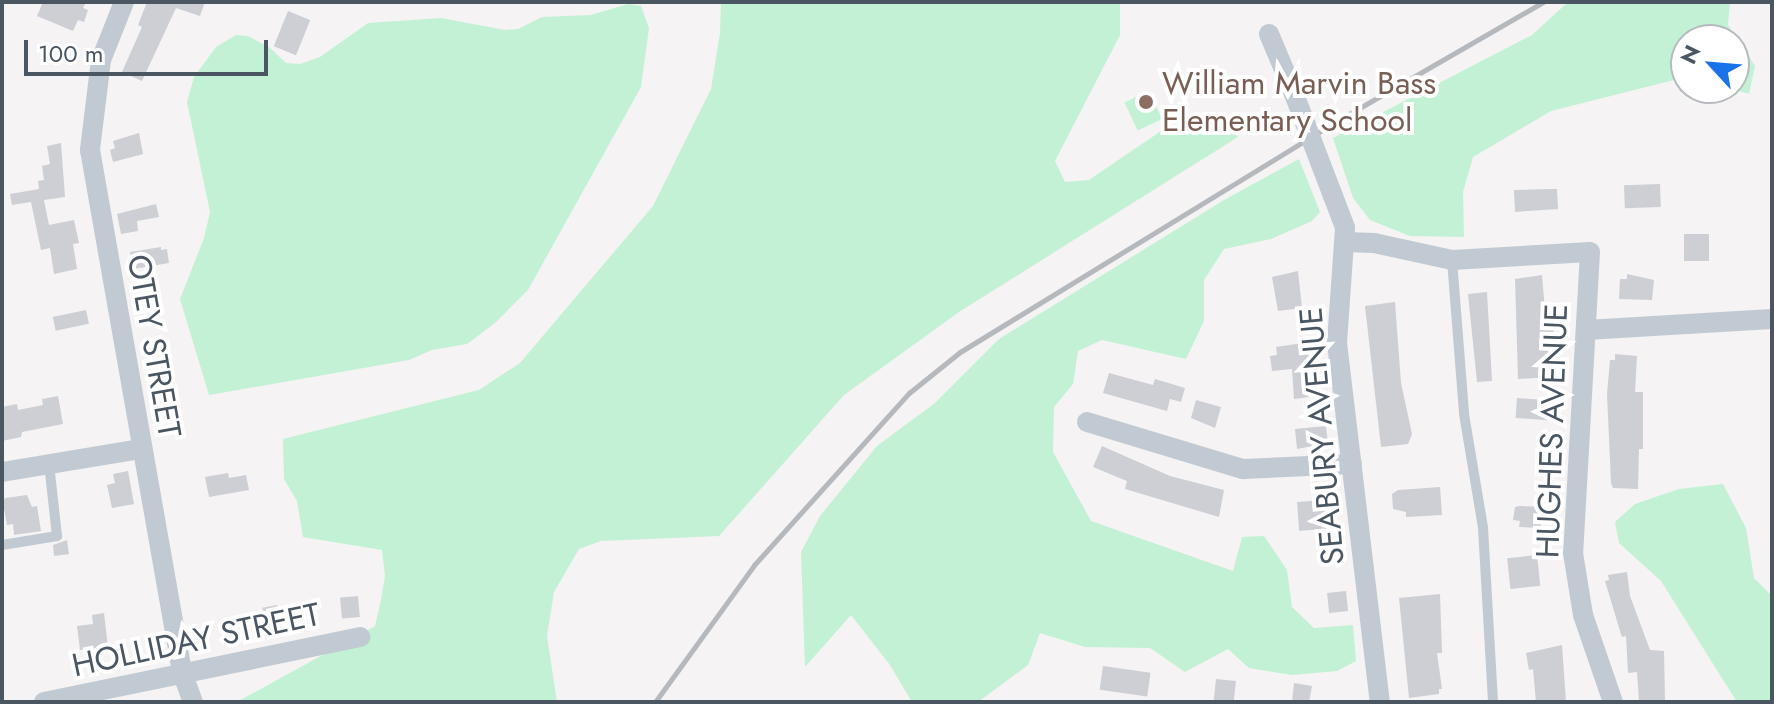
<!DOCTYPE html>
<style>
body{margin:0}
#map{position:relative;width:1774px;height:704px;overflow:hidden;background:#f5f3f3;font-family:Jost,sans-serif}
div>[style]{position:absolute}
.green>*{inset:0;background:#c3f1d5;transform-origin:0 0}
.building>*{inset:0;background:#cdcfd5;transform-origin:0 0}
.service>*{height:10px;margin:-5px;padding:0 5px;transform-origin:5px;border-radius:5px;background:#c1cad2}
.minor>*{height:20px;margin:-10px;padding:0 10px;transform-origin:10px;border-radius:10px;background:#c1cad2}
.rail>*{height:5px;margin:-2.5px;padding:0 2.5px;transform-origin:2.5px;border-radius:2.5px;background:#b5b8bd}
.minor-bridge>*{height:20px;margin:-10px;padding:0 10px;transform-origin:10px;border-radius:10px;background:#c1cad2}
.dots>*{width:22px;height:22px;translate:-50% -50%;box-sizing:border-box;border:4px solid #fff;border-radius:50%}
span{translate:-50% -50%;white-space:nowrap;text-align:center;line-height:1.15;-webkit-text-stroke:8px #fff;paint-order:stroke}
.education-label{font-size:32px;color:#785e54}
.left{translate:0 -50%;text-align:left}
.street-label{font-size:32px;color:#4a5661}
.frame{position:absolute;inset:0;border:4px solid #4a5661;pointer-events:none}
.north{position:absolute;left:1670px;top:24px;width:80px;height:80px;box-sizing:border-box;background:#fff;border:2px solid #b7bbc0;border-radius:50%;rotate:296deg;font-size:22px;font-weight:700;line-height:32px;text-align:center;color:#4a5661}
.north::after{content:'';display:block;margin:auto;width:28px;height:36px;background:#1a73e8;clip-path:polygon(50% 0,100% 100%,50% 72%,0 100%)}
.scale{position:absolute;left:24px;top:40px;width:244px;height:36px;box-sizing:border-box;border:4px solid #4a5661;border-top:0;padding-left:10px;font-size:24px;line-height:28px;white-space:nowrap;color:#4a5661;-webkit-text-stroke:6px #fff;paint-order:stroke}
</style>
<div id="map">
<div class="green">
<div style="clip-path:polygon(721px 2px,1120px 2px,1120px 35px,1055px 161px,1065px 182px,1089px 180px,1183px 116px,1218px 121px,1238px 137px,959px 312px,844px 395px,719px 536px,601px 541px,579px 549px,554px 592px,547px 636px,557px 702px,237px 702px,375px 626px,381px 600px,385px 576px,382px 550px,303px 537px,297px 501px,284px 479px,283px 439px,479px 390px,520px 363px,653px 206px,711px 89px,720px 33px)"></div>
<div style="clip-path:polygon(1568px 2px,1730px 2px,1728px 25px,1755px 66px,1749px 94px,1729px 88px,1734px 88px,1734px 40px,1686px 40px,1686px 77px,1551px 111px,1473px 157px,1463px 192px,1464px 237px,1410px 236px,1370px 220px,1353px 198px,1333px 138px,1532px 35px)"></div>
<div style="clip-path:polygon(628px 4px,641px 6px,649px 28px,641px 87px,528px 290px,495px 323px,467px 344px,432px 350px,409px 360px,209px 395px,180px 299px,204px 238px,210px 212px,187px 102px,194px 77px,216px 47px,236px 35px,248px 36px,269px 47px,286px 63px,300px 64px,320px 57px,368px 23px,441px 18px,505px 30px,518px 29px,542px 17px,591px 15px)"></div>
<div style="left:1149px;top:91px;width:31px;height:27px;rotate:65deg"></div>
<div style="clip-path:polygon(1299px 159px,1320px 212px,1312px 221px,1271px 239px,1224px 249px,1204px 280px,1204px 321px,1186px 359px,1102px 340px,1078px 351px,1073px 384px,1054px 407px,1053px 452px,1091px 521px,1233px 571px,1242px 537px,1264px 536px,1287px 570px,1292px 607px,1314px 628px,1353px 625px,1356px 661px,1337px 671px,1292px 675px,1249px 668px,1228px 649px,1185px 672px,1150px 648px,1085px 647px,1040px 633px,1028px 665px,978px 702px,912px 702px,890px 665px,851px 615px,805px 667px,801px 552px,820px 516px,877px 446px,935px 403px,999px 339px,1224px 200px)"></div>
<div style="clip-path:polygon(1723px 484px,1746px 528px,1754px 578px,1772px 596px,1772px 702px,1737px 702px,1661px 581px,1619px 543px,1615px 522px,1635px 504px,1679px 489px)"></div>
</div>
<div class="building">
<div style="clip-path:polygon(43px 2px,86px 2px,83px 8px,88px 10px,84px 22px,78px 20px,73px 31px,37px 16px)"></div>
<div style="clip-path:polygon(147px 2px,205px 2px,200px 16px,176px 8px,142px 81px,122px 72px,142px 27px,138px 25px)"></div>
<div style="left:288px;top:11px;width:24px;height:38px;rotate:22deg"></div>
<div style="clip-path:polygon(139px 133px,143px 154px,113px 162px,110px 150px,115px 148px,113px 141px)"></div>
<div style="clip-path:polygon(61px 143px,65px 197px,44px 200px,49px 225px,74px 220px,79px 243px,73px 244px,77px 269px,54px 274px,50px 248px,41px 250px,31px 202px,12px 205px,10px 194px,39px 189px,38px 181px,44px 180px,42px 166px,50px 164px,47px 146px)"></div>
<div style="left:1660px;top:184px;width:23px;height:36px;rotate:88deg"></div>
<div style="clip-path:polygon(1550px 189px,1557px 189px,1558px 209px,1515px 212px,1514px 190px)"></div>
<div style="clip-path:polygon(156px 204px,159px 217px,137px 221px,138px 231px,121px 234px,117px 214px)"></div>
<div style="left:1709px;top:234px;width:27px;height:25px;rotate:90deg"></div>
<div style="clip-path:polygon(161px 247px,161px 250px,167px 249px,169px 263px,133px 269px,130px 252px)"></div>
<div style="clip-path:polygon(1298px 271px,1302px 308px,1278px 311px,1272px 277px)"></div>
<div style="clip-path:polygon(1627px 274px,1654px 280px,1652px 300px,1619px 299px,1620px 279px,1627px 279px)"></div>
<div style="clip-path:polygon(1542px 275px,1546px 322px,1553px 321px,1554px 338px,1547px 339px,1551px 377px,1518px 379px,1515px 279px)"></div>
<div style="clip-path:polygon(1487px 292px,1492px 381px,1477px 382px,1468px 294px)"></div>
<div style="clip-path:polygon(1395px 302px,1401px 383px,1412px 434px,1408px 444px,1381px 447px,1365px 306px)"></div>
<div style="left:86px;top:310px;width:14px;height:34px;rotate:78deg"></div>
<div style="clip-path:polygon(1303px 343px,1309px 345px,1311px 365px,1306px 366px,1309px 397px,1294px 399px,1292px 369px,1272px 371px,1270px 356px,1277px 355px,1276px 347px)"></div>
<div style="clip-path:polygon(1615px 354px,1637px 356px,1635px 392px,1643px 392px,1643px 449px,1639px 449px,1638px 489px,1613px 488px,1611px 483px,1607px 394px,1610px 360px,1615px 360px)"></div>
<div style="left:173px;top:372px;width:31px;height:19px;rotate:81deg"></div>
<div style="clip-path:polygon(1109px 373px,1153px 385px,1155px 379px,1185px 388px,1181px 402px,1170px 399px,1167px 411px,1103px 393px)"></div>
<div style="clip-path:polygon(58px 396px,63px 424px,22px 432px,21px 437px,2px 441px,2px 407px,17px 404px,18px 410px,43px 405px,42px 399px)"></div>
<div style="left:1517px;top:398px;width:32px;height:20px;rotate:4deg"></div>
<div style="clip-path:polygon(1196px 400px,1221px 407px,1215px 428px,1191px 418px)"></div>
<div style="clip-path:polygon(1326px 426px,1328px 443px,1297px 449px,1295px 429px)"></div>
<div style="clip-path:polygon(1102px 446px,1170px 476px,1224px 490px,1219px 517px,1125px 489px,1127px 481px,1093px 467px)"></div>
<div style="clip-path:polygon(128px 471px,134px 504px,112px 508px,107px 485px,115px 483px,113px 474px)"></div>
<div style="clip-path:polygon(228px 473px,229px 478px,246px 475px,249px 490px,209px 497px,205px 477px)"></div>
<div style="clip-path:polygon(1440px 487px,1442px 515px,1406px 517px,1406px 512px,1393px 509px,1392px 494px,1398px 490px)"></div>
<div style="clip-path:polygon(27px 495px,32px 507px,37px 506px,41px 531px,14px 535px,13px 524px,7px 525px,3px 503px,5px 498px)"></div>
<div style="left:1324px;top:500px;width:29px;height:27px;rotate:86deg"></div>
<div style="clip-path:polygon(1520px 506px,1550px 507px,1549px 522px,1541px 522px,1541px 528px,1519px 527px,1520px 521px,1513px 520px,1515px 507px)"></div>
<div style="clip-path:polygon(67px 540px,69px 554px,54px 556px,53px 545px)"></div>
<div style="left:1537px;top:555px;width:31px;height:30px;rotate:84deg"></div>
<div style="clip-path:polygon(1627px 572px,1630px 596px,1650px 650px,1664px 651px,1665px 702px,1639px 702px,1637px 672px,1628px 673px,1626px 636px,1622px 637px,1620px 631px,1605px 581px,1609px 580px,1608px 575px)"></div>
<div style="left:1346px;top:591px;width:20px;height:19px;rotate:84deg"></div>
<div style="clip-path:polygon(1440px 594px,1442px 653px,1437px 653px,1442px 689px,1439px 689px,1439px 694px,1409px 698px,1399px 598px)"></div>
<div style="left:358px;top:596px;width:21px;height:18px;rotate:85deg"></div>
<div style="left:277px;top:605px;width:26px;height:15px;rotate:79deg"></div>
<div style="clip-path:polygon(104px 613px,108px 647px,80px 650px,77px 626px,93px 624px,92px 615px)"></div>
<div style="clip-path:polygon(1562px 645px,1566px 702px,1536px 702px,1533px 669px,1529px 670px,1526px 653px)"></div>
<div style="left:1103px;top:666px;width:48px;height:24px;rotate:8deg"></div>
<div style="left:1216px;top:679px;width:20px;height:23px;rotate:6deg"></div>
<div style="clip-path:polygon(1294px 683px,1312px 686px,1309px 702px,1292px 702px)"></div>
</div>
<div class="service">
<div style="left:1452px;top:260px;width:154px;rotate:85.5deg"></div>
<div style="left:1464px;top:414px;width:116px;rotate:80.5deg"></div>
<div style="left:1483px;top:528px;width:174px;rotate:86.7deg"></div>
<div style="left:2px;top:545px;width:56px;rotate:-9.3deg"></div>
<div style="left:57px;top:536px;width:72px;rotate:-96.3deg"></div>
</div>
<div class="minor">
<div style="left:124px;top:2px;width:62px;rotate:111.6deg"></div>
<div style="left:101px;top:60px;width:91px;rotate:97deg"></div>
<div style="left:90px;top:150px;width:530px;rotate:80deg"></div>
<div style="left:182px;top:672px;width:32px;rotate:70deg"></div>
<div style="left:1269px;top:34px;width:56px;rotate:67.1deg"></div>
<div style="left:1333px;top:196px;width:34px;rotate:69deg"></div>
<div style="left:1345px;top:228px;width:115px;rotate:94deg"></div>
<div style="left:1337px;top:343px;width:362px;rotate:83.2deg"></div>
<div style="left:1345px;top:242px;width:29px;rotate:2deg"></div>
<div style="left:1374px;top:243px;width:80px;rotate:12.3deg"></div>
<div style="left:1452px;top:260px;width:138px;rotate:-3.3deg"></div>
<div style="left:1590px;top:252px;width:301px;rotate:93.2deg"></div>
<div style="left:1573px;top:553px;width:63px;rotate:80.8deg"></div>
<div style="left:1583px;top:615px;width:92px;rotate:71deg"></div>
<div style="left:1586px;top:330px;width:186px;rotate:-3.4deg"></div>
<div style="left:1087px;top:422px;width:163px;rotate:16.8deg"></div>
<div style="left:1243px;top:469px;width:109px;rotate:-2.6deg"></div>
<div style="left:2px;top:472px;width:141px;rotate:-9.4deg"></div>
<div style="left:44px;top:702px;width:323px;rotate:-11.6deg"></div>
</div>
<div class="rail">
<div style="left:655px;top:702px;width:169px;rotate:-54.1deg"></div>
<div style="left:754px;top:565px;width:232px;rotate:-48deg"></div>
<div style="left:909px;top:393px;width:65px;rotate:-38.8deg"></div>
<div style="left:960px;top:352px;width:434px;rotate:-31.5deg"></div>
<div style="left:1330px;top:125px;width:246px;rotate:-30deg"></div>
</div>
<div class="minor-bridge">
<div style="left:1291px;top:86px;width:118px;rotate:69.1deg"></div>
</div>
<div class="dots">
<div style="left:1146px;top:102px;background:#8d6e63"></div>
</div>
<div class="education-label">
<span class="left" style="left:1162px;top:102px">William Marvin Bass<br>Elementary School</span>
</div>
<div class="street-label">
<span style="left:154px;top:346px;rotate:80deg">OTEY STREET</span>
<span style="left:1552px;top:431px;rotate:-88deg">HUGHES AVENUE</span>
<span style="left:1322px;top:436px;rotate:-95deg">SEABURY AVENUE</span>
<span style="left:196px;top:640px;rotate:-12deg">HOLLIDAY STREET</span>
</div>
<div class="frame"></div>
<div class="north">N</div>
<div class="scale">100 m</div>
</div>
